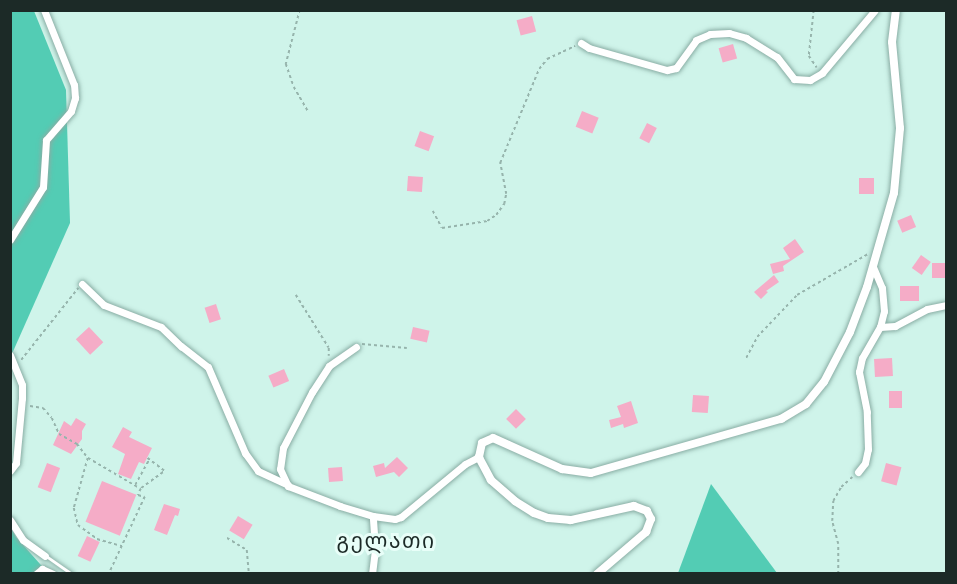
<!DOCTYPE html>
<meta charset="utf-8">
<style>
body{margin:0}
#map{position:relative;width:957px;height:584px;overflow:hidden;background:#cff4ea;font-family:Manrope,"Noto Sans Georgian",sans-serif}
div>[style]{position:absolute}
.forest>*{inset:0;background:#53ccb4}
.building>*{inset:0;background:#f5acc7;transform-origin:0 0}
.path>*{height:1.5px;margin-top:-0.75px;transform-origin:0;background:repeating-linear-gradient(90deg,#96b4ac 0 3px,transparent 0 6px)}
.roads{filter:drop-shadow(0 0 2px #89ada4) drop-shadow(0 0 2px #89ada4)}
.service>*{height:3px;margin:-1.5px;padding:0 1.5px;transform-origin:1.5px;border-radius:1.5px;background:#fff}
.minor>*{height:7px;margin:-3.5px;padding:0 3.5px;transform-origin:3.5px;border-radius:3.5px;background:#fff}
.tertiary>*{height:8px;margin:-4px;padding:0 4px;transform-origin:4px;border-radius:4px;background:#fff}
span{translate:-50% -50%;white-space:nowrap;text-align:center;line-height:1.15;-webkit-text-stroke:6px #e8fef8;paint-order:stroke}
.quarter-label{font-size:21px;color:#1c2a27;letter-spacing:1.5px}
.frame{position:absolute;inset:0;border:12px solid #1c2a27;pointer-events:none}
</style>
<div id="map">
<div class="forest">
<div style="clip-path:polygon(11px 11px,34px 11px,66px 90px,70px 223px,11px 356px)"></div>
<div style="clip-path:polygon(711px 484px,777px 573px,678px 573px)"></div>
<div style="clip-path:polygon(10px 526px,16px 537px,48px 573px,11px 573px)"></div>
</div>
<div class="building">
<div style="left:532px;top:16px;width:16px;height:16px;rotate:75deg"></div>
<div style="left:733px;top:44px;width:15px;height:15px;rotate:74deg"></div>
<div style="left:582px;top:111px;width:18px;height:17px;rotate:22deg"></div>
<div style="left:647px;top:123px;width:11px;height:17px;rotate:27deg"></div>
<div style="left:420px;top:131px;width:15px;height:16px;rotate:20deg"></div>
<div style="left:408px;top:176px;width:15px;height:15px;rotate:4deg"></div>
<div style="left:859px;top:178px;width:15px;height:16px"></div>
<div style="left:911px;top:215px;width:13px;height:15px;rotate:67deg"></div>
<div style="clip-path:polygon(795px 239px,804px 252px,783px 266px,784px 271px,773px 274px,770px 264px,790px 259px,783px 248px)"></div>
<div style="left:921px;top:255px;width:12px;height:16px;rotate:35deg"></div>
<div style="left:932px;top:263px;width:14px;height:15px"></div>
<div style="clip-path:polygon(774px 275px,779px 282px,766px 291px,768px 292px,761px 299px,754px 292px)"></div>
<div style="left:900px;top:286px;width:19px;height:15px"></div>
<div style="left:216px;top:304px;width:16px;height:12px;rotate:72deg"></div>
<div style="left:89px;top:327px;width:21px;height:18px;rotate:47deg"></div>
<div style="left:413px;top:327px;width:17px;height:12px;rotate:13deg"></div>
<div style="left:892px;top:358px;width:18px;height:18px;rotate:87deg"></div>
<div style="left:284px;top:369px;width:13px;height:17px;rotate:67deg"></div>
<div style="left:889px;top:391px;width:13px;height:17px"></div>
<div style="left:693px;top:395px;width:16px;height:17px;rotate:4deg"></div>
<div style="clip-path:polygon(631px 401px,638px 423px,624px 428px,623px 424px,611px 428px,609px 420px,621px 417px,617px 406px)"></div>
<div style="left:516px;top:409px;width:14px;height:14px;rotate:45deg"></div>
<div style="clip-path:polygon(76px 418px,86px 424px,82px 431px,82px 439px,71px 454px,53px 445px,64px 421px,71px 426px)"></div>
<div style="clip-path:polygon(123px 427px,132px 432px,129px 437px,152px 448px,144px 464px,139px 462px,131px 479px,118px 474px,125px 454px,112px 447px)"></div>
<div style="clip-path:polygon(397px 457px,408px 468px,399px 477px,394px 472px,376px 477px,373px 466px,384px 463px,385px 468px)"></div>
<div style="left:47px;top:463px;width:14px;height:26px;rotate:21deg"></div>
<div style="left:886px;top:463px;width:16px;height:19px;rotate:15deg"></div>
<div style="left:342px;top:467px;width:14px;height:14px;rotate:86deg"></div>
<div style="left:102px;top:481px;width:37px;height:44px;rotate:22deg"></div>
<div style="clip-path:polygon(164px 504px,180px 509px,178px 516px,175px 515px,167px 535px,154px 530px)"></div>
<div style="left:238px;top:516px;width:17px;height:17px;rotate:31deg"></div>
<div style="left:87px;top:536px;width:14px;height:22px;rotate:25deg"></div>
</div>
<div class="path">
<div style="left:300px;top:10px;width:56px;rotate:104.5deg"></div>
<div style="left:286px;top:64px;width:24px;rotate:71deg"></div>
<div style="left:294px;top:87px;width:28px;rotate:60deg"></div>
<div style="left:814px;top:10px;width:46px;rotate:96.2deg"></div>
<div style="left:809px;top:56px;width:14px;rotate:56deg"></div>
<div style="left:433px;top:211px;width:19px;rotate:62deg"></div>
<div style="left:442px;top:228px;width:46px;rotate:-8.8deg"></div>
<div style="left:487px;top:221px;width:11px;rotate:-34deg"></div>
<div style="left:496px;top:215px;width:14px;rotate:-54deg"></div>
<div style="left:504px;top:204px;width:10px;rotate:-79deg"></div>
<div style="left:506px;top:194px;width:32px;rotate:-101deg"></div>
<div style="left:500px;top:163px;width:102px;rotate:-67.5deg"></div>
<div style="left:539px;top:69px;width:13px;rotate:-51deg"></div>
<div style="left:547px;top:59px;width:31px;rotate:-25deg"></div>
<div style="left:296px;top:295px;width:62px;rotate:58.1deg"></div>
<div style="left:329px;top:348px;width:8px;rotate:90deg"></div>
<div style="left:362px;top:344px;width:45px;rotate:5.1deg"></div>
<div style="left:746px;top:358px;width:24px;rotate:-62deg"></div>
<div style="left:757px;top:337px;width:58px;rotate:-46.4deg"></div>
<div style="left:797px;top:295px;width:82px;rotate:-30deg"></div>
<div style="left:21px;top:360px;width:92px;rotate:-51.6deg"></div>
<div style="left:30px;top:406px;width:13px;rotate:9deg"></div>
<div style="left:43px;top:408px;width:13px;rotate:48deg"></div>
<div style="left:52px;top:418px;width:17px;rotate:66deg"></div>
<div style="left:59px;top:434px;width:21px;rotate:29deg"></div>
<div style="left:77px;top:444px;width:18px;rotate:52deg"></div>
<div style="left:88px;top:458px;width:61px;rotate:30.3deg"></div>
<div style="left:141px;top:489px;width:7px;rotate:117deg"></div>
<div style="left:138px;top:495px;width:7px;rotate:16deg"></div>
<div style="left:145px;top:497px;width:85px;rotate:115.1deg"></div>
<div style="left:88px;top:458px;width:52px;rotate:105.6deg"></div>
<div style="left:74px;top:508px;width:17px;rotate:77deg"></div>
<div style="left:78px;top:525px;width:24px;rotate:36deg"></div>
<div style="left:97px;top:539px;width:25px;rotate:16deg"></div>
<div style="left:135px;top:485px;width:29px;rotate:-61deg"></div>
<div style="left:141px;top:488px;width:29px;rotate:-36deg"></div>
<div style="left:164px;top:471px;width:21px;rotate:-143deg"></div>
<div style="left:227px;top:538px;width:23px;rotate:31deg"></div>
<div style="left:247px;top:550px;width:24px;rotate:85deg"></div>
<div style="left:838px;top:574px;width:30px;rotate:-90deg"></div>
<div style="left:838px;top:544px;width:24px;rotate:-105deg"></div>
<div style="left:832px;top:521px;width:20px;rotate:-87deg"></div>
<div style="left:833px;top:501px;width:16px;rotate:-60deg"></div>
<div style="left:841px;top:487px;width:15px;rotate:-42deg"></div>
</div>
<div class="roads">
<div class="service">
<div style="left:46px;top:556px;width:32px;rotate:35deg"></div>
</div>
<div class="minor">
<div style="left:581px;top:43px;width:9px;rotate:32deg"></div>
<div style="left:589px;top:48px;width:81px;rotate:15.8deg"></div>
<div style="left:667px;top:70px;width:9px;rotate:-13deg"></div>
<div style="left:676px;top:68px;width:34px;rotate:-54deg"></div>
<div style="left:696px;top:40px;width:15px;rotate:-23deg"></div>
<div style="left:710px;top:34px;width:19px;rotate:-3deg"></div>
<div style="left:729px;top:33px;width:18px;rotate:16deg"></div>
<div style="left:746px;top:38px;width:36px;rotate:32deg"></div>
<div style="left:777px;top:57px;width:28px;rotate:52deg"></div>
<div style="left:794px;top:79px;width:16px;rotate:4deg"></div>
<div style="left:810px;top:80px;width:14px;rotate:-30deg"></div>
<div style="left:822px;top:73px;width:82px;rotate:-49.9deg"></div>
<div style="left:10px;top:240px;width:62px;rotate:-58.1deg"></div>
<div style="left:43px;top:187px;width:47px;rotate:-86.3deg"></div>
<div style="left:46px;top:140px;width:38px;rotate:-49deg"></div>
<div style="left:71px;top:111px;width:14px;rotate:-73deg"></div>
<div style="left:75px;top:98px;width:13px;rotate:-94deg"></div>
<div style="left:74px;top:85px;width:81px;rotate:-111.8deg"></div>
<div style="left:82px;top:284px;width:30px;rotate:44deg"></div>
<div style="left:104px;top:305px;width:61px;rotate:21.1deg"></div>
<div style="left:161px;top:327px;width:28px;rotate:44deg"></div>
<div style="left:181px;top:346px;width:34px;rotate:38deg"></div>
<div style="left:208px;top:367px;width:94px;rotate:66.7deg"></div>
<div style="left:245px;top:453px;width:22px;rotate:54deg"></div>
<div style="left:258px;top:471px;width:33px;rotate:25deg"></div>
<div style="left:880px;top:327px;width:15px;rotate:-4deg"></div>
<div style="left:895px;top:326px;width:36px;rotate:-28deg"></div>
<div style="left:927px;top:309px;width:19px;rotate:-12deg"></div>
<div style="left:356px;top:347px;width:33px;rotate:145deg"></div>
<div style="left:329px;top:366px;width:31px;rotate:123deg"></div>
<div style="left:312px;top:392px;width:63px;rotate:117.4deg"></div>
<div style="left:283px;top:448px;width:21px;rotate:98deg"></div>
<div style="left:280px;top:469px;width:19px;rotate:65deg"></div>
<div style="left:288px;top:486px;width:56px;rotate:21deg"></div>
<div style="left:340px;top:506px;width:34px;rotate:17deg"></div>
<div style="left:373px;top:516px;width:22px;rotate:8deg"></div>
<div style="left:395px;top:519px;width:6px;rotate:-18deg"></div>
<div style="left:401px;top:517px;width:83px;rotate:-39.6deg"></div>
<div style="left:465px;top:464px;width:16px;rotate:-27deg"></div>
<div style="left:10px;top:355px;width:32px;rotate:68deg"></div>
<div style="left:22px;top:385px;width:13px;rotate:90deg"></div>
<div style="left:22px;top:398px;width:65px;rotate:95.3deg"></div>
<div style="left:16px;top:463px;width:10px;rotate:127deg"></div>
<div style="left:858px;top:472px;width:11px;rotate:-52deg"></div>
<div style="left:865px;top:463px;width:14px;rotate:-78deg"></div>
<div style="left:868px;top:449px;width:37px;rotate:-92deg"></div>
<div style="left:867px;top:412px;width:41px;rotate:-101.3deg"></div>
<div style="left:859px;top:372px;width:14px;rotate:-78deg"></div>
<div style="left:862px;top:358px;width:36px;rotate:-60deg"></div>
<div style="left:880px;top:327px;width:16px;rotate:-76deg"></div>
<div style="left:884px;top:311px;width:23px;rotate:-95deg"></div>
<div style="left:882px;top:288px;width:23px;rotate:-113deg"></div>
<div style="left:10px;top:520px;width:24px;rotate:57deg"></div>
<div style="left:23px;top:540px;width:27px;rotate:36deg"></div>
<div style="left:36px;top:574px;width:8px;rotate:-40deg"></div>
<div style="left:42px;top:569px;width:12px;rotate:24deg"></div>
<div style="left:372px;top:574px;width:26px;rotate:-83deg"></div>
<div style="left:375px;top:548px;width:32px;rotate:-94deg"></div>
</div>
<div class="tertiary">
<div style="left:597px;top:574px;width:65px;rotate:-40.6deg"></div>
<div style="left:646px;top:532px;width:14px;rotate:-69deg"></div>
<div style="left:651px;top:519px;width:9px;rotate:-117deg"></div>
<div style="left:647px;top:511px;width:14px;rotate:-159deg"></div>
<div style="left:634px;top:506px;width:65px;rotate:167.5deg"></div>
<div style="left:571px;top:520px;width:23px;rotate:-175deg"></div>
<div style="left:548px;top:518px;width:15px;rotate:-160deg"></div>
<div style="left:534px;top:513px;width:22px;rotate:-148deg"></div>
<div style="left:515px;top:501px;width:32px;rotate:-139deg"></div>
<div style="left:491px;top:480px;width:26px;rotate:-118deg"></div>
<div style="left:479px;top:457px;width:14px;rotate:-78deg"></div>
<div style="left:482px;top:443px;width:12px;rotate:-24deg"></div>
<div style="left:493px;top:438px;width:76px;rotate:24.2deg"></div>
<div style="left:562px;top:469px;width:29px;rotate:8deg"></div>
<div style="left:591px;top:473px;width:198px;rotate:-15.9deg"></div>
<div style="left:781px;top:419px;width:29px;rotate:-31deg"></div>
<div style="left:806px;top:404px;width:28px;rotate:-51deg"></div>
<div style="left:824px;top:382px;width:56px;rotate:-62.5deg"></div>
<div style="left:850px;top:332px;width:48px;rotate:-69.3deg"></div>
<div style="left:867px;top:287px;width:98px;rotate:-74deg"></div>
<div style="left:894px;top:193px;width:65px;rotate:-84.7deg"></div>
<div style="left:900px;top:128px;width:86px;rotate:-95.3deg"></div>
<div style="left:892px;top:42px;width:32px;rotate:-83deg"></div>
</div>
</div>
<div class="quarter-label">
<span style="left:386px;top:540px">გელათი</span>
</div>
<div class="frame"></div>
</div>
